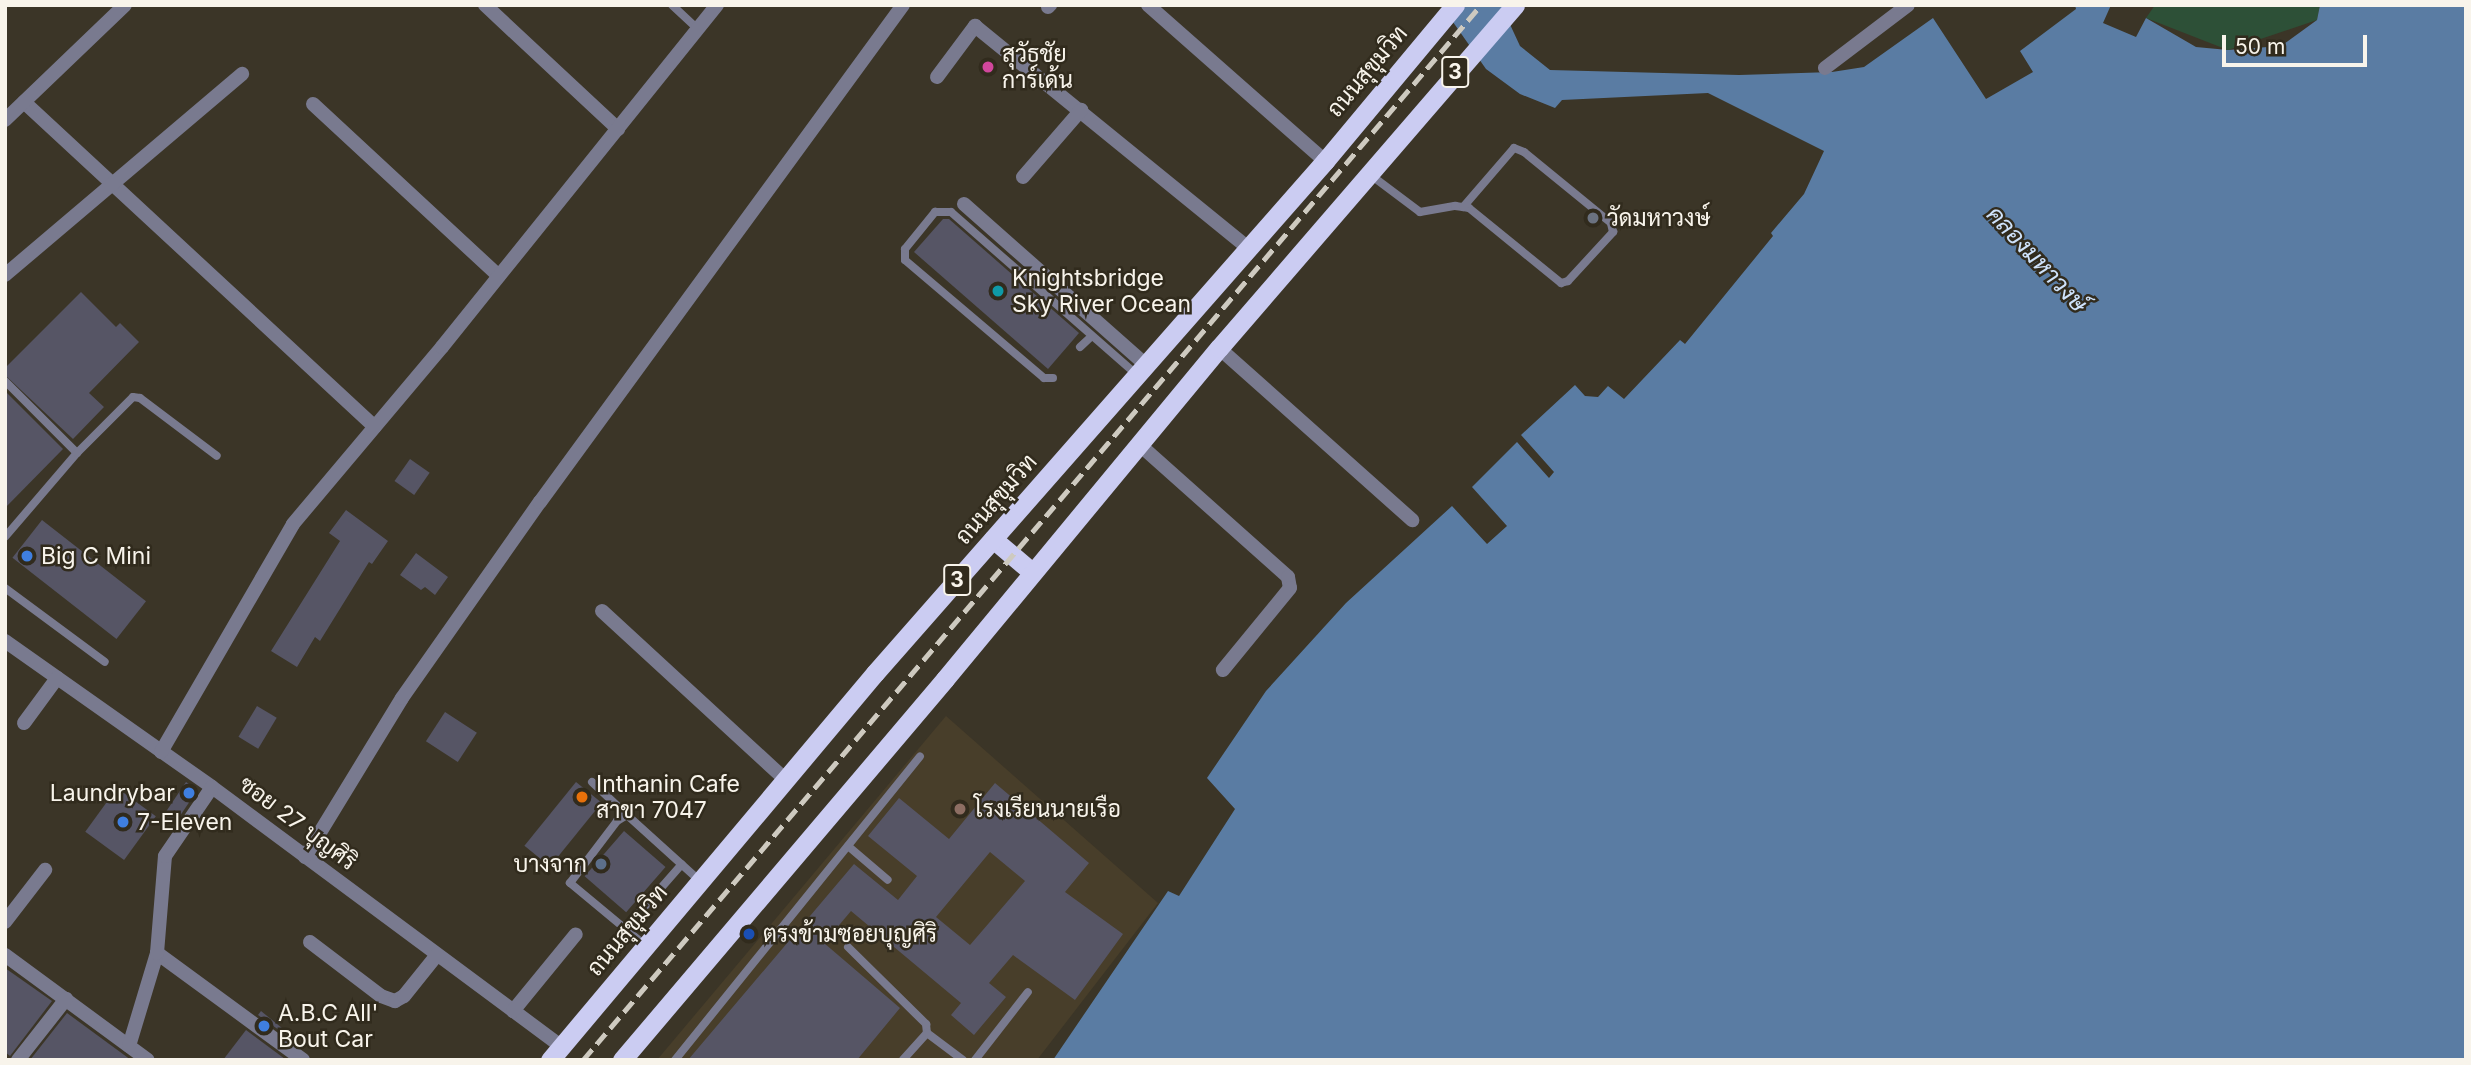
<!DOCTYPE html>
<meta charset="utf-8">
<style>
body{margin:0}
#map{position:relative;width:2471px;height:1065px;overflow:hidden;background:#3b3527;font-family:Inter,Sarabun,sans-serif}
div>[style]{position:absolute}
.built>*{inset:0;background:#483e2a}
.green>*{inset:0;background:#2d5037}
.water>*{inset:0;background:#5a7ca3}
.building>*{inset:0;background:#565565;transform-origin:0 0}
.service>*{height:8px;margin:-4px;padding:0 4px;transform-origin:4px;border-radius:4px;background:#797a8f}
.minor>*{height:14px;margin:-7px;padding:0 7px;transform-origin:7px;border-radius:7px;background:#797a8f}
.trunk>*{height:19px;margin:-9.5px;padding:0 9.5px;transform-origin:9.5px;border-radius:9.5px;background:#cbccf2}
.rail>*{height:5px;margin-top:-2.5px;transform-origin:0;background:repeating-linear-gradient(90deg,#cecac0 0 14px,transparent 0 21px)}
.dots>*{width:19px;height:19px;translate:-50% -50%;box-sizing:border-box;border:4px solid #312b1d;border-radius:50%}
span{translate:-50% -50%;white-space:nowrap;text-align:center;line-height:1.15;-webkit-text-stroke:5px #312b1d;paint-order:stroke}
.shield-label span{padding:2px 5px;background:#312b1d;border:2px solid;border-radius:5px;-webkit-text-stroke-width:0}
.shield-label{font-size:21px;color:#f8f4eb;font-weight:700}
.poi-label{font-size:23px;color:#f8f4eb}
.left{translate:0 -50%;text-align:left}
.right{translate:-100% -50%;text-align:right}
.street-label{font-size:23px;color:#f8f4eb}
.water-label{font-size:24px;color:#cfe3fc;font-style:italic}
.frame{position:absolute;inset:0;border:7px solid #f8f4eb;pointer-events:none}
.scale{position:absolute;left:2222px;top:35px;width:145px;height:32px;box-sizing:border-box;border:4px solid #f8f4eb;border-top:0;padding-left:9px;font-size:21px;line-height:24px;white-space:nowrap;color:#f8f4eb;-webkit-text-stroke:5px #312b1d;paint-order:stroke}
</style>
<div id="map">
<div class="built">
<div style="clip-path:polygon(946px 716px,1158px 903px,1037px 1060px,657px 1060px)"></div>
</div>
<div class="green">
<div style="clip-path:polygon(2155px 5px,2320px 5px,2317px 20px,2228px 50px,2146px 18px)"></div>
</div>
<div class="water">
<div style="clip-path:polygon(1441px 5px,1501px 5px,1520px 46px,1550px 70px,1739px 75px,1832px 72px,1864px 67px,1933px 18px,1986px 99px,2033px 72px,2020px 51px,2076px 9px,2075px 5px,2111px 5px,2103px 23px,2136px 37px,2146px 18px,2196px 47px,2228px 50px,2281px 46px,2317px 20px,2320px 5px,2466px 5px,2466px 1060px,1053px 1060px,1168px 891px,1179px 896px,1235px 809px,1207px 778px,1266px 691px,1346px 603px,1452px 506px,1487px 544px,1507px 526px,1472px 487px,1517px 442px,1549px 478px,1554px 472px,1521px 435px,1575px 385px,1585px 396px,1598px 397px,1608px 386px,1624px 399px,1680px 340px,1685px 344px,1773px 236px,1771px 233px,1804px 194px,1824px 151px,1708px 93px,1562px 100px,1555px 108px,1520px 94px,1486px 69px)"></div>
</div>
<div class="building">
<div style="clip-path:polygon(943px 219px,949px 219px,1079px 333px,1048px 369px,914px 252px)"></div>
<div style="clip-path:polygon(81px 292px,116px 327px,120px 323px,139px 342px,89px 393px,104px 407px,73px 439px,5px 375px,5px 368px)"></div>
<div style="clip-path:polygon(5px 391px,63px 449px,5px 508px)"></div>
<div style="left:410px;top:459px;width:24px;height:27px;rotate:35deg"></div>
<div style="clip-path:polygon(346px 510px,388px 541px,372px 564px,369px 562px,320px 641px,315px 637px,297px 667px,271px 651px,340px 541px,329px 533px)"></div>
<div style="left:42px;top:520px;width:132px;height:48px;rotate:38deg"></div>
<div style="clip-path:polygon(416px 553px,448px 577px,435px 595px,425px 587px,421px 590px,400px 575px)"></div>
<div style="left:257px;top:706px;width:23px;height:36px;rotate:31deg"></div>
<div style="left:445px;top:712px;width:38px;height:35px;rotate:33deg"></div>
<div style="left:186px;top:782px;width:14px;height:41px;rotate:34deg"></div>
<div style="left:576px;top:782px;width:33px;height:82px;rotate:39deg"></div>
<div style="clip-path:polygon(evenodd,995px 783px,1089px 863px,1065px 892px,1123px 934px,1075px 1000px,1013px 955px,989px 983px,1006px 997px,974px 1035px,951px 1015px,961px 1003px,851px 911px,824px 943px,900px 1008px,857px 1060px,688px 1060px,854px 864px,898px 900px,917px 876px,868px 836px,899px 798px,949px 839px,995px 783px,990px 852px,1025px 881px,970px 945px,936px 917px,990px 852px)"></div>
<div style="left:117px;top:788px;width:48px;height:54px;rotate:36deg"></div>
<div style="left:624px;top:831px;width:55px;height:60px;rotate:41deg"></div>
<div style="clip-path:polygon(5px 968px,52px 1001px,10px 1056px,5px 1052px)"></div>
<div style="clip-path:polygon(261px 1011px,298px 1041px,297px 1043px,258px 1015px)"></div>
<div style="clip-path:polygon(67px 1013px,131px 1060px,30px 1060px)"></div>
<div style="clip-path:polygon(246px 1030px,285px 1059px,223px 1060px)"></div>
</div>
<div class="service">
<div style="left:672px;top:5px;width:35px;rotate:43deg"></div>
<div style="left:1368px;top:173px;width:65px;rotate:36.9deg"></div>
<div style="left:1420px;top:212px;width:36px;rotate:-10deg"></div>
<div style="left:1455px;top:206px;width:8px;rotate:7deg"></div>
<div style="left:1463px;top:207px;width:6px;rotate:9deg"></div>
<div style="left:1469px;top:208px;width:119px;rotate:39.2deg"></div>
<div style="left:1561px;top:283px;width:7px;rotate:-16deg"></div>
<div style="left:1568px;top:281px;width:67px;rotate:-47.4deg"></div>
<div style="left:1613px;top:232px;width:9px;rotate:-103deg"></div>
<div style="left:1611px;top:223px;width:112px;rotate:-140.8deg"></div>
<div style="left:1524px;top:152px;width:11px;rotate:-158deg"></div>
<div style="left:1514px;top:148px;width:78px;rotate:130.8deg"></div>
<div style="left:1080px;top:347px;width:16px;rotate:-43deg"></div>
<div style="left:1053px;top:378px;width:9px;rotate:180deg"></div>
<div style="left:1044px;top:378px;width:182px;rotate:-139.7deg"></div>
<div style="left:905px;top:260px;width:11px;rotate:-90deg"></div>
<div style="left:905px;top:249px;width:48px;rotate:-51deg"></div>
<div style="left:935px;top:212px;width:16px"></div>
<div style="left:951px;top:212px;width:247px;rotate:41.2deg"></div>
<div style="left:5px;top:381px;width:102px;rotate:45deg"></div>
<div style="left:5px;top:537px;width:111px;rotate:-49.4deg"></div>
<div style="left:77px;top:453px;width:79px;rotate:-45deg"></div>
<div style="left:133px;top:397px;width:7px;rotate:8deg"></div>
<div style="left:140px;top:398px;width:96px;rotate:37deg"></div>
<div style="left:5px;top:588px;width:124px;rotate:36.5deg"></div>
<div style="left:592px;top:782px;width:48px;rotate:43.3deg"></div>
<div style="left:848px;top:846px;width:52px;rotate:40.4deg"></div>
<div style="left:625px;top:929px;width:86px;rotate:-48.8deg"></div>
<div style="left:646px;top:946px;width:99px;rotate:-140.3deg"></div>
<div style="left:570px;top:883px;width:78px;rotate:-52.8deg"></div>
<div style="left:617px;top:821px;width:12px;rotate:-31deg"></div>
<div style="left:627px;top:815px;width:98px;rotate:42.1deg"></div>
<div style="left:848px;top:947px;width:110px;rotate:44.6deg"></div>
<div style="left:926px;top:1024px;width:9px;rotate:84deg"></div>
<div style="left:927px;top:1033px;width:36px;rotate:132deg"></div>
<div style="left:927px;top:1033px;width:45px;rotate:36.9deg"></div>
<div style="left:675px;top:1060px;width:390px;rotate:-51.1deg"></div>
<div style="left:975px;top:1060px;width:86px;rotate:-52.1deg"></div>
</div>
<div class="minor">
<div style="left:485px;top:5px;width:182px;rotate:43deg"></div>
<div style="left:1148px;top:5px;width:236px;rotate:41.4deg"></div>
<div style="left:1048px;top:7px;width:3px;rotate:-45deg"></div>
<div style="left:1825px;top:68px;width:104px;rotate:-37.2deg"></div>
<div style="left:937px;top:77px;width:64px;rotate:-53.3deg"></div>
<div style="left:975px;top:26px;width:352px;rotate:39.1deg"></div>
<div style="left:24px;top:102px;width:478px;rotate:42.8deg"></div>
<div style="left:313px;top:104px;width:253px;rotate:42.8deg"></div>
<div style="left:5px;top:120px;width:166px;rotate:-43.8deg"></div>
<div style="left:1023px;top:177px;width:89px;rotate:-49.1deg"></div>
<div style="left:964px;top:204px;width:243px;rotate:41.5deg"></div>
<div style="left:5px;top:275px;width:311px;rotate:-40.3deg"></div>
<div style="left:1219px;top:348px;width:259px;rotate:41.7deg"></div>
<div style="left:1140px;top:445px;width:198px;rotate:41.7deg"></div>
<div style="left:1288px;top:577px;width:11px;rotate:80deg"></div>
<div style="left:1290px;top:588px;width:106px;rotate:129.3deg"></div>
<div style="left:602px;top:611px;width:250px;rotate:42.6deg"></div>
<div style="left:5px;top:641px;width:253px;rotate:35.2deg"></div>
<div style="left:212px;top:787px;width:435px;rotate:36.6deg"></div>
<div style="left:24px;top:723px;width:56px;rotate:-53.7deg"></div>
<div style="left:161px;top:752px;width:263px;rotate:-59.9deg"></div>
<div style="left:293px;top:524px;width:231px;rotate:-49.9deg"></div>
<div style="left:442px;top:347px;width:439px;rotate:-51.2deg"></div>
<div style="left:305px;top:857px;width:186px;rotate:-58.6deg"></div>
<div style="left:402px;top:698px;width:240px;rotate:-54.9deg"></div>
<div style="left:540px;top:502px;width:615px;rotate:-53.86deg"></div>
<div style="left:5px;top:922px;width:66px;rotate:-52.4deg"></div>
<div style="left:310px;top:942px;width:89px;rotate:37.3deg"></div>
<div style="left:381px;top:996px;width:15px;rotate:20deg"></div>
<div style="left:395px;top:1001px;width:10px;rotate:-29deg"></div>
<div style="left:404px;top:996px;width:53px;rotate:-51.2deg"></div>
<div style="left:157px;top:953px;width:181px;rotate:36.2deg"></div>
<div style="left:5px;top:955px;width:177px;rotate:36.3deg"></div>
<div style="left:513px;top:1011px;width:99px;rotate:-50.7deg"></div>
<div style="left:129px;top:1046px;width:97px;rotate:-73.2deg"></div>
<div style="left:157px;top:953px;width:97px;rotate:-85.3deg"></div>
<div style="left:165px;top:856px;width:83px;rotate:-55.7deg"></div>
<div style="left:18px;top:1060px;width:78px;rotate:-51.8deg"></div>
</div>
<div class="trunk">
<div style="left:993px;top:539px;width:51px;rotate:40.2deg"></div>
<div style="left:550px;top:1060px;width:505px;rotate:-49.98deg"></div>
<div style="left:875px;top:673px;width:682px;rotate:-48.69deg"></div>
<div style="left:1325px;top:161px;width:203px;rotate:-50.2deg"></div>
<div style="left:622px;top:1060px;width:499px;rotate:-49.7deg"></div>
<div style="left:945px;top:679px;width:430px;rotate:-50.4deg"></div>
<div style="left:1219px;top:348px;width:453px;rotate:-49.2deg"></div>
</div>
<div class="rail">
<div style="left:583px;top:1060px;width:1385px;rotate:-49.6deg"></div>
</div>
<div class="dots">
<div style="left:988px;top:67px;background:#d1479c"></div>
<div style="left:1593px;top:218px;background:#6b7280"></div>
<div style="left:998px;top:291px;background:#0f9aa8"></div>
<div style="left:27px;top:556px;background:#3f7fe0"></div>
<div style="left:189px;top:793px;background:#3f7fe0"></div>
<div style="left:582px;top:797px;background:#e8710a"></div>
<div style="left:960px;top:809px;background:#8d6e63"></div>
<div style="left:123px;top:822px;background:#3f7fe0"></div>
<div style="left:601px;top:864px;background:#5c6f8a"></div>
<div style="left:749px;top:934px;background:#1a4fb4"></div>
<div style="left:264px;top:1026px;background:#3f7fe0"></div>
</div>
<div class="shield-label">
<span style="left:1455px;top:72px">3</span>
<span style="left:957px;top:580px">3</span>
</div>
<div class="poi-label">
<span class="left" style="left:1002px;top:67px">สุวัธชัย<br>การ์เด้น</span>
<span class="left" style="left:1607px;top:218px">วัดมหาวงษ์</span>
<span class="left" style="left:1012px;top:291px">Knightsbridge<br>Sky River Ocean</span>
<span class="left" style="left:41px;top:556px">Big C Mini</span>
<span class="left" style="left:596px;top:797px">Inthanin Cafe<br>สาขา 7047</span>
<span class="right" style="left:175px;top:793px">Laundrybar</span>
<span class="left" style="left:974px;top:809px">โรงเรียนนายเรือ</span>
<span class="left" style="left:137px;top:822px">7-Eleven</span>
<span class="right" style="left:587px;top:864px">บางจาก</span>
<span class="left" style="left:763px;top:934px">ตรงข้ามซอยบุญศิริ</span>
<span class="left" style="left:278px;top:1026px">A.B.C All'<br>Bout Car</span>
</div>
<div class="street-label">
<span style="left:1367px;top:71px;rotate:-50deg">ถนนสุขุมวิท</span>
<span style="left:996px;top:499px;rotate:-49deg">ถนนสุขุมวิท</span>
<span style="left:298px;top:823px;rotate:37deg">ซอย 27 บุญศิริ</span>
<span style="left:627px;top:930px;rotate:-50deg">ถนนสุขุมวิท</span>
</div>
<div class="water-label">
<span style="left:2037px;top:259px;rotate:47deg">คลองมหาวงษ์</span>
</div>
<div class="frame"></div>
<div class="scale">50 m</div>
</div>
